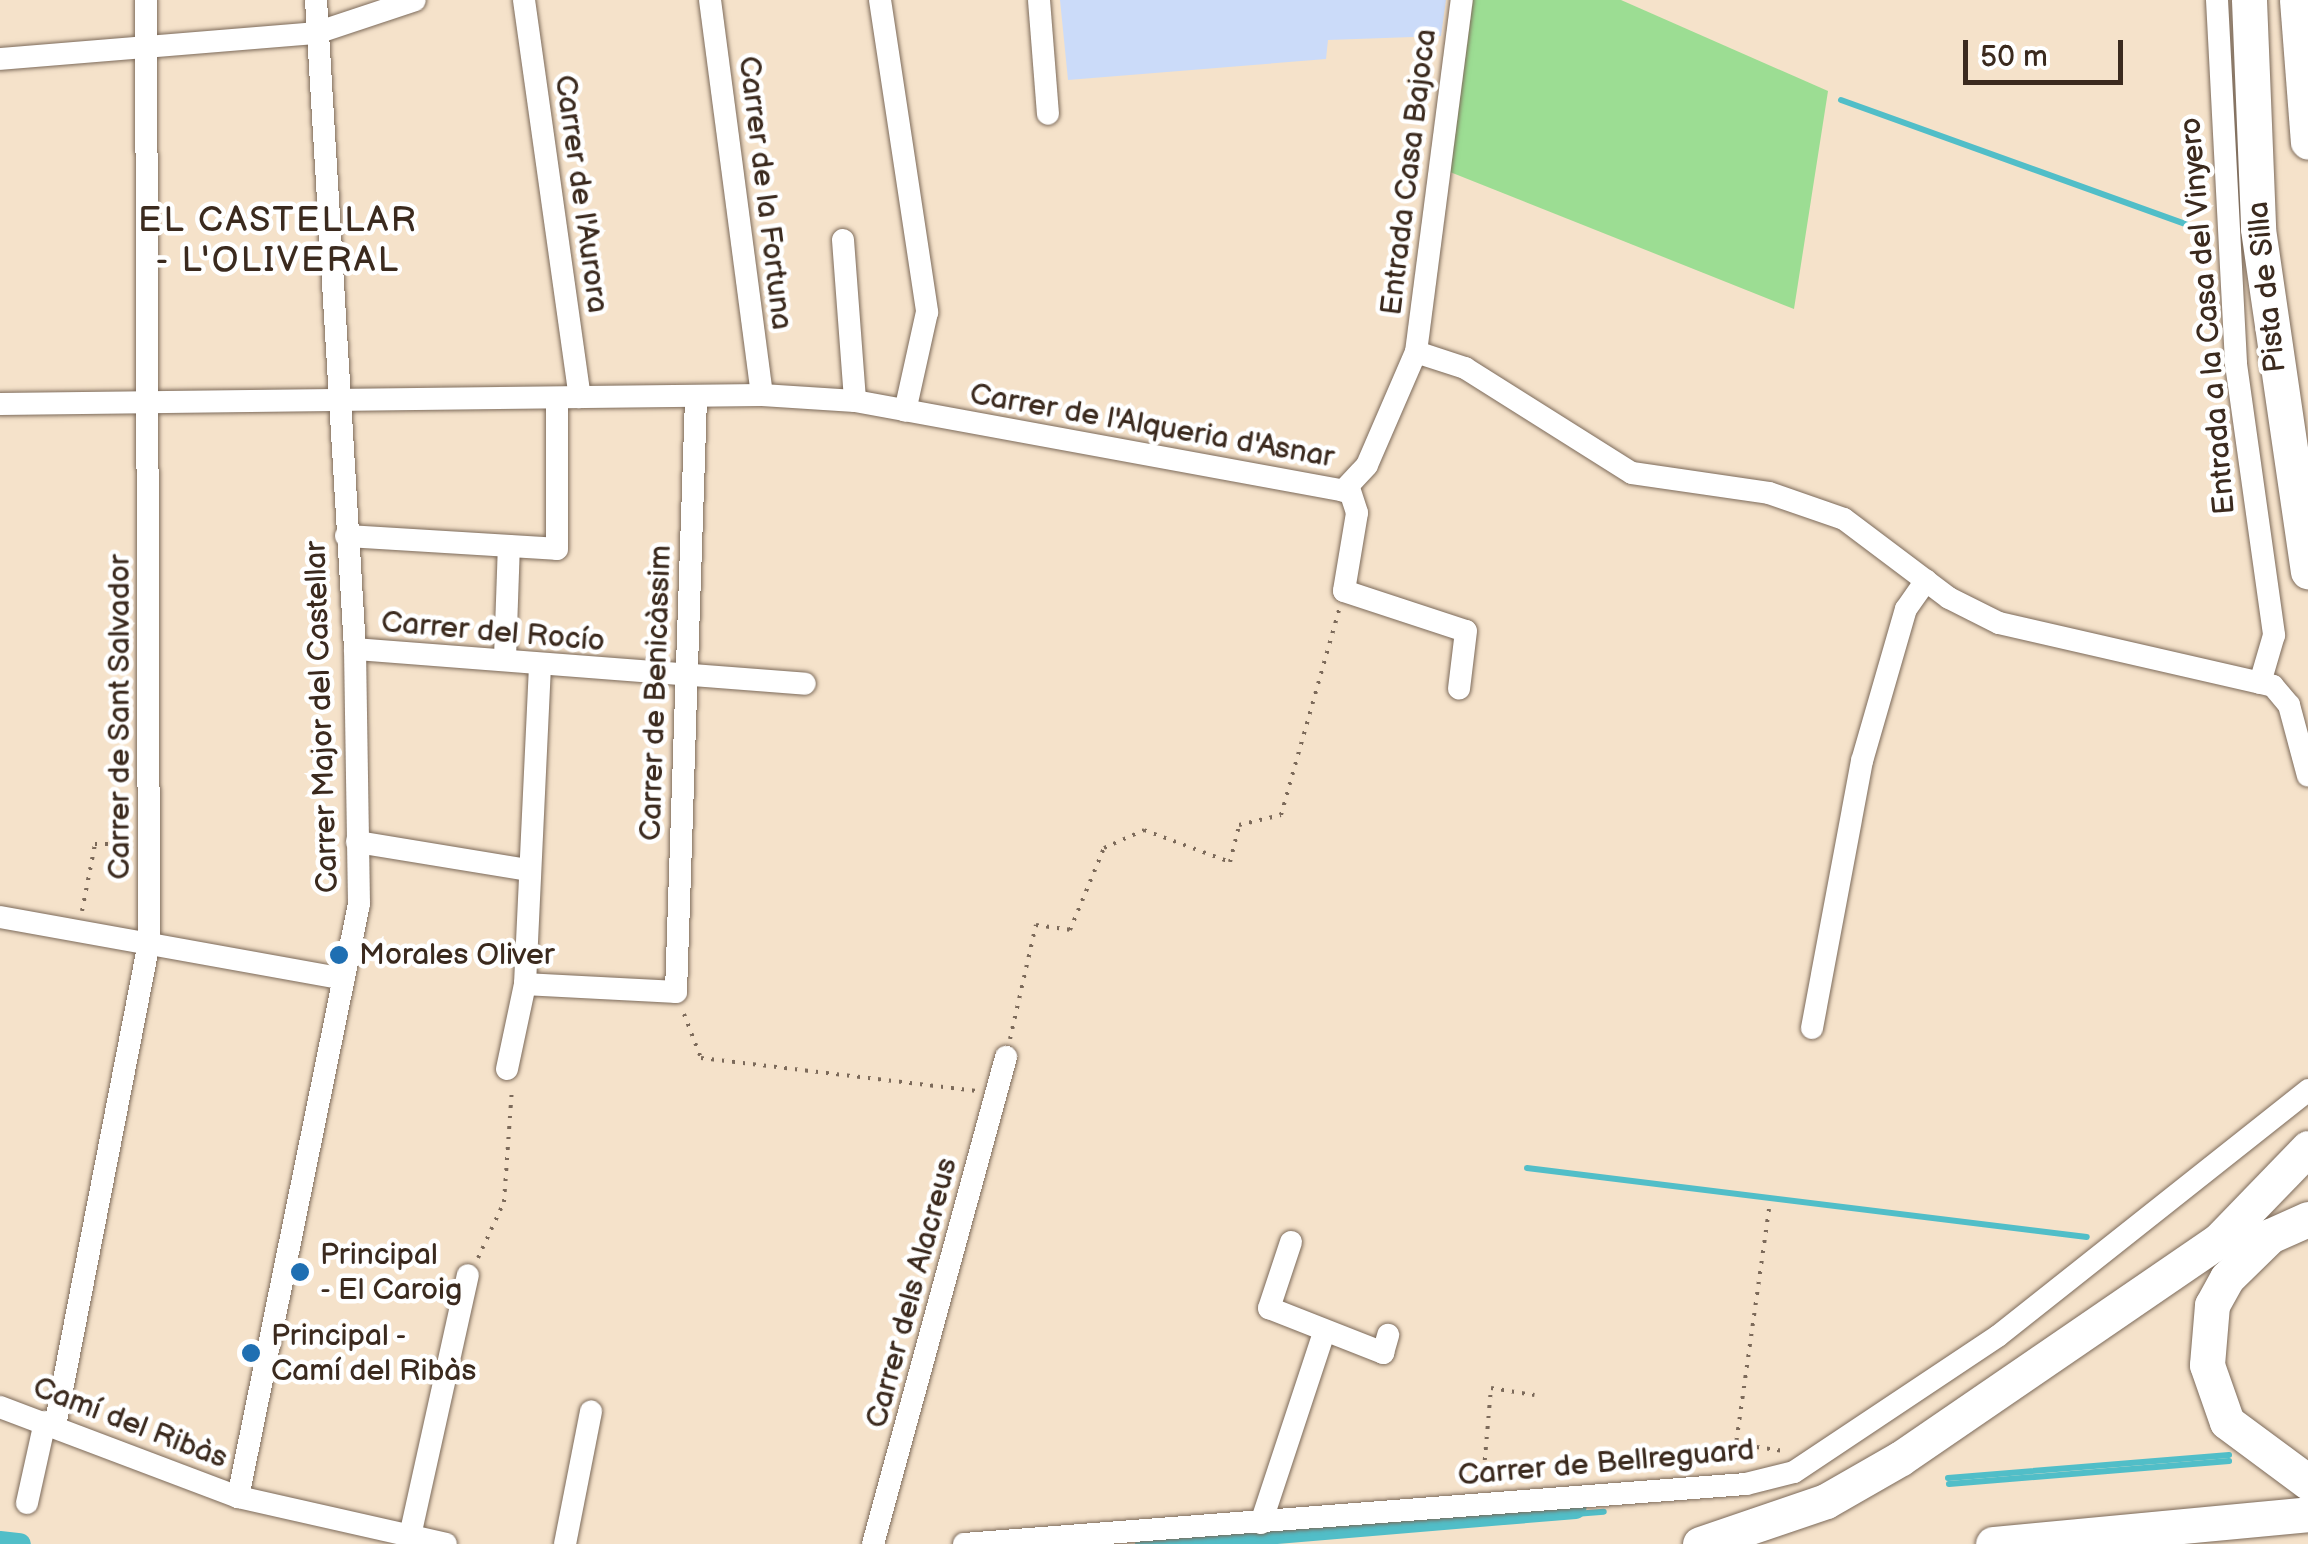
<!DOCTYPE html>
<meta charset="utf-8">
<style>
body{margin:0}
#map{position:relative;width:2308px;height:1544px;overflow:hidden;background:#f5e2ca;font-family:"Balsamiq Sans",sans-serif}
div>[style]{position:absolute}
.built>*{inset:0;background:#cbdbf9}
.green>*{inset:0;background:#9cdd93}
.stream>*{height:6px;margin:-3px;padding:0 3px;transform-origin:3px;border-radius:3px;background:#51bec8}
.canal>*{height:22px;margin:-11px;padding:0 11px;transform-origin:11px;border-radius:11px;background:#51bec8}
.path>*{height:4px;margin-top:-2px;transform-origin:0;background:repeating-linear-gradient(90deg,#7c6a5a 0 2.5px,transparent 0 10.5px)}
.roads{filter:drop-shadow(0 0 2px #7c6a5a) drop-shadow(0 0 2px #7c6a5a)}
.minor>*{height:22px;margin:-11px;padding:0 11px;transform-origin:11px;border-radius:11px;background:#fff}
.highway>*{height:35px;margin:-17.5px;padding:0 17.5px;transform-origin:17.5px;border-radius:17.5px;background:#fff}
.dots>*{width:28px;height:28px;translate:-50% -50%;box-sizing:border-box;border:5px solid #fff;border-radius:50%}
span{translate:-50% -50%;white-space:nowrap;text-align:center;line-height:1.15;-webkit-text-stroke:9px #fff;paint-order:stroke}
.street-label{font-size:30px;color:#3b2a1e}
.poi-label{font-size:30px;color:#3b2a1e}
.left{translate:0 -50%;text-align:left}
.quarter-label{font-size:35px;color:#3b2a1e;letter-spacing:2.5px}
.scale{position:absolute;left:1963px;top:40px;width:160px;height:45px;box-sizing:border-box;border:5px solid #3b2a1e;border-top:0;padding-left:12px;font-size:30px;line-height:35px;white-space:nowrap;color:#3b2a1e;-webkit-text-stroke:8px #fff;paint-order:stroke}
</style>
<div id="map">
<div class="built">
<div style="clip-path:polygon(1060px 0,1446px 0,1441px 36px,1328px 40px,1326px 59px,1068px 80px)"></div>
</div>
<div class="green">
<div style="clip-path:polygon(1473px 0,1621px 0,1828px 91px,1794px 309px,1450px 172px)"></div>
</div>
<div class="stream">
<div style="left:1841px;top:100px;width:390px;rotate:19.8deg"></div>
<div style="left:1527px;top:1168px;width:564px;rotate:7.02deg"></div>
<div style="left:1948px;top:1478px;width:282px;rotate:-4.7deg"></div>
<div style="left:1949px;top:1484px;width:281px;rotate:-4.7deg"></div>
<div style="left:1202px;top:1544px;width:403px;rotate:-4.6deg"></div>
</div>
<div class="canal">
<div style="left:0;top:1542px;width:20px;rotate:6deg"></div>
<div style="left:1146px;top:1544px;width:431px;rotate:-4.8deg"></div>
</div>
<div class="path">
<div style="left:82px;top:911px;width:68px;rotate:-79deg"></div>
<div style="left:95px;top:844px;width:32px"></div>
<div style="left:684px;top:1014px;width:47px;rotate:68.9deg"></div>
<div style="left:701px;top:1058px;width:278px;rotate:6.8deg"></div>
<div style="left:1010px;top:1039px;width:117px;rotate:-77.2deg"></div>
<div style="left:1036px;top:925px;width:34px;rotate:8deg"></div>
<div style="left:1070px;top:930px;width:89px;rotate:-67.5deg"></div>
<div style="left:1104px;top:848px;width:44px;rotate:-24.2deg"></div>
<div style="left:1144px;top:830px;width:92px;rotate:20.4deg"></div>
<div style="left:1230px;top:862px;width:38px;rotate:-76deg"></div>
<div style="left:1239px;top:825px;width:43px;rotate:-13.4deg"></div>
<div style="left:1281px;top:815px;width:213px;rotate:-74.2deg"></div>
<div style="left:1769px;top:1209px;width:237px;rotate:98deg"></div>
<div style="left:1736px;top:1444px;width:49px;rotate:8.3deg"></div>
<div style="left:478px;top:1258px;width:62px;rotate:-65.1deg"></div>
<div style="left:504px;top:1202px;width:113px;rotate:-86deg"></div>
<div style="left:1483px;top:1481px;width:93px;rotate:-85.1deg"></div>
<div style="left:1491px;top:1388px;width:44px;rotate:9.2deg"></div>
</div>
<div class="roads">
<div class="minor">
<div style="left:524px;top:0;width:401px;rotate:82deg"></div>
<div style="left:710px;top:0;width:398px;rotate:82.5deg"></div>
<div style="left:880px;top:0;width:316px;rotate:81.4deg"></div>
<div style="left:927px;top:312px;width:101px;rotate:102.5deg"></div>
<div style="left:1039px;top:0;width:114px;rotate:85.5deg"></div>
<div style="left:2217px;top:0;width:364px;rotate:87deg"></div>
<div style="left:2236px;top:364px;width:274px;rotate:82deg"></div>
<div style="left:2274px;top:635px;width:50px;rotate:106.3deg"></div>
<div style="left:0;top:59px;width:317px;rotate:-4.7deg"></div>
<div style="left:316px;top:33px;width:104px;rotate:-18.4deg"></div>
<div style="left:843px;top:240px;width:161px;rotate:85.7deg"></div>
<div style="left:1416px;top:352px;width:52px;rotate:18.1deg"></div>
<div style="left:1465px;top:368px;width:197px;rotate:32.2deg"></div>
<div style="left:1632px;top:473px;width:138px;rotate:8.3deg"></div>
<div style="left:1769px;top:493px;width:79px;rotate:19.1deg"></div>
<div style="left:1844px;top:519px;width:131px;rotate:37deg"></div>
<div style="left:1949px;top:598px;width:56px;rotate:26.6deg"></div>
<div style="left:1999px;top:623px;width:281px;rotate:12.9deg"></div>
<div style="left:2273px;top:686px;width:25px;rotate:50deg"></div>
<div style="left:2289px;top:705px;width:73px;rotate:75deg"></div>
<div style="left:0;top:404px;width:762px;rotate:-0.68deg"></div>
<div style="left:762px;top:395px;width:93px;rotate:3.7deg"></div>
<div style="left:855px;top:401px;width:496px;rotate:10.4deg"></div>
<div style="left:1343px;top:491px;width:35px;rotate:-47deg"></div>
<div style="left:1367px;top:465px;width:123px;rotate:-66.6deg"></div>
<div style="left:1416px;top:352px;width:355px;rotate:-82.6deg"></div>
<div style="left:1349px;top:488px;width:26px;rotate:72deg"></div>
<div style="left:1357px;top:513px;width:79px;rotate:99.5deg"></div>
<div style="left:1344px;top:591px;width:128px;rotate:18.2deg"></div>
<div style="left:1466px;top:631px;width:58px;rotate:96.9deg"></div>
<div style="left:346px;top:536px;width:211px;rotate:3.5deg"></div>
<div style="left:557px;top:549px;width:150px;rotate:-90deg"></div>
<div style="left:355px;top:649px;width:451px;rotate:4.4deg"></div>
<div style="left:505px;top:658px;width:112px;rotate:-88deg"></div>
<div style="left:357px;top:842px;width:173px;rotate:9.3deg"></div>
<div style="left:0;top:917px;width:349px;rotate:10.2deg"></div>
<div style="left:525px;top:984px;width:151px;rotate:3deg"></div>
<div style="left:676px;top:992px;width:595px;rotate:-88.07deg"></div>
<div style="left:1812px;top:1028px;width:272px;rotate:-79.4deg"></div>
<div style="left:1862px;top:761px;width:158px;rotate:-73.9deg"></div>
<div style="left:1906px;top:609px;width:35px;rotate:-55deg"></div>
<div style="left:507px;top:1069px;width:87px;rotate:-78deg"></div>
<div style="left:525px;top:984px;width:314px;rotate:-87.3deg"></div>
<div style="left:1291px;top:1242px;width:70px;rotate:108.4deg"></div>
<div style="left:1269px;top:1308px;width:123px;rotate:21.5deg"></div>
<div style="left:1383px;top:1353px;width:19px;rotate:-74deg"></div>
<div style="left:0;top:1407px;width:254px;rotate:20.7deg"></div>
<div style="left:238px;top:1497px;width:213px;rotate:12.7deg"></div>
<div style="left:55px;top:1426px;width:491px;rotate:-79deg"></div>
<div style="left:149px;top:944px;width:944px;rotate:-90.18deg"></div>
<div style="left:238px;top:1497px;width:605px;rotate:-78.47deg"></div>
<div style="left:359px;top:904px;width:255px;rotate:-90.9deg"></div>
<div style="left:355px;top:649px;width:650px;rotate:-93.44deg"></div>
<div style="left:27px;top:1503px;width:83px;rotate:-77.5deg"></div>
<div style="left:1261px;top:1523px;width:201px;rotate:-71.7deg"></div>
<div style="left:410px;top:1536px;width:267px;rotate:-77.5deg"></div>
<div style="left:565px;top:1544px;width:135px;rotate:-78.9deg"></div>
<div style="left:873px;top:1544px;width:505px;rotate:-74.72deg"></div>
<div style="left:964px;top:1544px;width:784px;rotate:-4.39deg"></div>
<div style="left:1746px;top:1484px;width:49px;rotate:-14deg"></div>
<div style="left:1794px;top:1472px;width:245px;rotate:-33.7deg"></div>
<div style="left:1998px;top:1336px;width:396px;rotate:-38.4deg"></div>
</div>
<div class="highway">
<div style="left:2249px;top:0;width:229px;rotate:87.7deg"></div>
<div style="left:2258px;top:229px;width:346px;rotate:81.7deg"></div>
<div style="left:2297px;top:0;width:142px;rotate:85.6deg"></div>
<div style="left:2308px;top:1219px;width:42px;rotate:155.9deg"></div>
<div style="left:2270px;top:1236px;width:60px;rotate:135.7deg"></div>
<div style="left:2227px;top:1278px;width:31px;rotate:119deg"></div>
<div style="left:2212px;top:1305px;width:60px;rotate:94.8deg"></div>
<div style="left:2207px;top:1365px;width:60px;rotate:70.7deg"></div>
<div style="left:2227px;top:1422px;width:101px;rotate:36.5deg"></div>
<div style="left:1700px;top:1544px;width:133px;rotate:-18.8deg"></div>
<div style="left:1826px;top:1501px;width:86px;rotate:-29.8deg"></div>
<div style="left:1901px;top:1458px;width:386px;rotate:-34.4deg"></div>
<div style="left:2219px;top:1240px;width:128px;rotate:-45.9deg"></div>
<div style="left:1993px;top:1544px;width:316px;rotate:-5.4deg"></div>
</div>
</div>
<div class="dots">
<div style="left:339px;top:955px;background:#1f6fb2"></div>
<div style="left:300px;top:1272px;background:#1f6fb2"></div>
<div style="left:251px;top:1353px;background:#1f6fb2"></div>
</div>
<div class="street-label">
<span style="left:1409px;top:172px;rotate:-83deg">Entrada Casa Bajoca</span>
<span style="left:765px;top:193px;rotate:83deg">Carrer de la Fortuna</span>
<span style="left:581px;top:194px;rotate:82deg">Carrer de l'Aurora</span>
<span style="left:2267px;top:287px;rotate:-96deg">Pista de Silla</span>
<span style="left:2208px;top:316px;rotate:-95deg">Entrada a la Casa del Vinyero</span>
<span style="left:1152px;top:426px;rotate:10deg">Carrer de l'Alqueria d'Asnar</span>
<span style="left:493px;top:632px;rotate:5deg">Carrer del Rocío</span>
<span style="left:656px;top:693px;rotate:-88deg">Carrer de Benicàssim</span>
<span style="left:120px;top:717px;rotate:-90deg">Carrer de Sant Salvador</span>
<span style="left:322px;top:717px;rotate:-92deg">Carrer Major del Castellar</span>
<span style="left:912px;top:1293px;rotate:-75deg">Carrer dels Alacreus</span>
<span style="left:130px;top:1423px;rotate:21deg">Camí del Ribàs</span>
<span style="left:1606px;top:1463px;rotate:-5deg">Carrer de Bellreguard</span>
</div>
<div class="poi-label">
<span class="left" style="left:359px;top:955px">Morales Oliver</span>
<span class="left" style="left:320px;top:1272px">Principal<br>- El Caroig</span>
<span class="left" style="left:271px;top:1353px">Principal -<br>Camí del Ribàs</span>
</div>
<div class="quarter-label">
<span style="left:278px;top:241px">EL CASTELLAR<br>- L'OLIVERAL</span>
</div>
<div class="scale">50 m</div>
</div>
